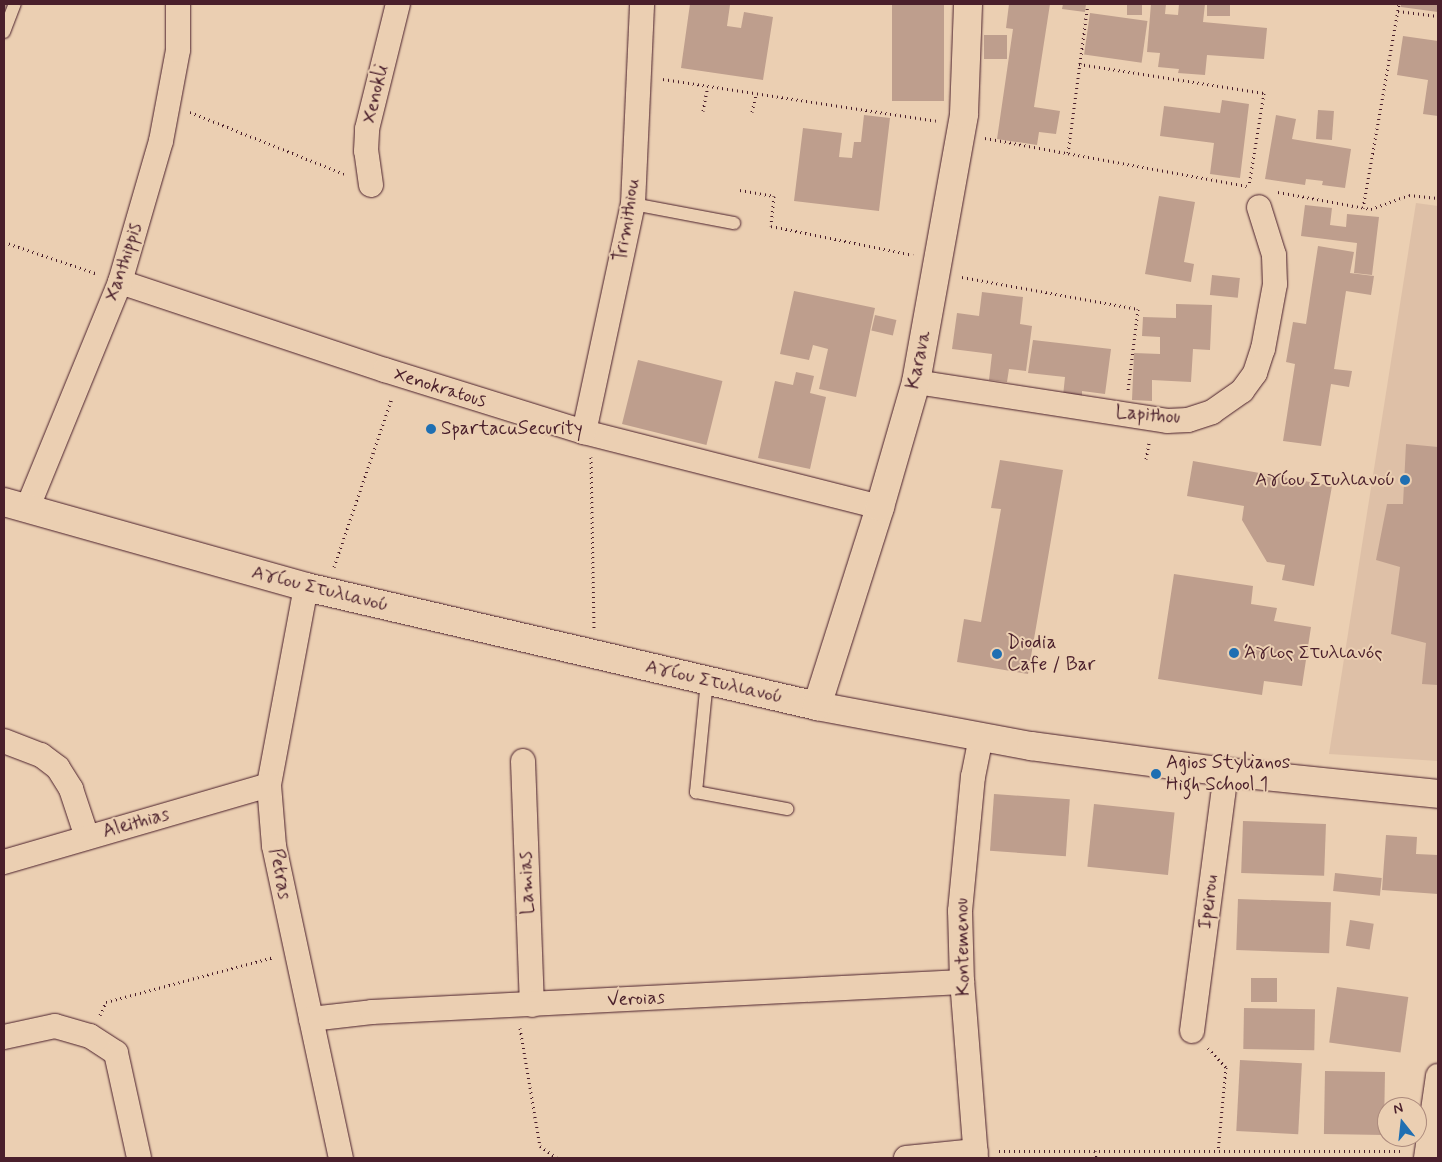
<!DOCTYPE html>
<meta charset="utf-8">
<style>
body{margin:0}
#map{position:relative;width:1442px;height:1162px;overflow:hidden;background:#ebcfb2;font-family:Mynerve,sans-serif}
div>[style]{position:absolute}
.built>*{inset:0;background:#dec0a7}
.building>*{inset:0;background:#be9e8d;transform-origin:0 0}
.path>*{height:3px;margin-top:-1.5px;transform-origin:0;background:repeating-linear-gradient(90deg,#4a1f2b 0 1px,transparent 0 5px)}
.roads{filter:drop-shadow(0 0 1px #4a1f2b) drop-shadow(0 0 1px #4a1f2b)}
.service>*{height:12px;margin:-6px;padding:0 6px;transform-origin:6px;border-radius:6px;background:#ebcfb2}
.minor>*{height:24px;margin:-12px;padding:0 12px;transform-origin:12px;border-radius:12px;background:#ebcfb2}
.tertiary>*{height:28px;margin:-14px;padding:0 14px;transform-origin:14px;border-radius:14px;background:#ebcfb2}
.dots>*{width:14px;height:14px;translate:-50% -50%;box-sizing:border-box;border:2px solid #ebcfb2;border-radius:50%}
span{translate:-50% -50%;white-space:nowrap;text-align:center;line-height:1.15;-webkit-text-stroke:4px #ebcfb2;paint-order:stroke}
.street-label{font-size:19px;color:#4a1f2b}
.poi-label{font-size:19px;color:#4a1f2b}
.left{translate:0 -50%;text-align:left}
.right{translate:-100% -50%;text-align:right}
.frame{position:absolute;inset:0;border:5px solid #4a1f2b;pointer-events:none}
.north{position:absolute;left:1377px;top:1097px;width:50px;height:50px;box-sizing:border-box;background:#ebcfb2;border:1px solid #ab897c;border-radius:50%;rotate:344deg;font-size:14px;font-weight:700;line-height:20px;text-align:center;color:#4a1f2b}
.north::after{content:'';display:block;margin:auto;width:18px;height:22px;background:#1f6fb2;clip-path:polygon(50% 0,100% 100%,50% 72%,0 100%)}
</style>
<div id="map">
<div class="built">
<div style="clip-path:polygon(1416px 203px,1438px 206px,1438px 761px,1329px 754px)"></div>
</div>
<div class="building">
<div style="clip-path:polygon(4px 4px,10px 4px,4px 21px)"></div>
<div style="clip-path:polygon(690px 4px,730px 5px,727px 26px,741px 28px,744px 12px,773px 17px,763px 80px,681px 68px)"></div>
<div style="left:892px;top:4px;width:52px;height:97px"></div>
<div style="clip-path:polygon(1009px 4px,1050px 4px,1034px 107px,1060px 111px,1056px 134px,1039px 132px,1037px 145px,997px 139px,1013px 29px,1006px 28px)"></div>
<div style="clip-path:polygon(1063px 4px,1086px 4px,1085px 12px,1062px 9px)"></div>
<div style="left:1127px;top:4px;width:15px;height:11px"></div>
<div style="clip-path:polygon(1151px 4px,1166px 4px,1165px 14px,1178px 15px,1179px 4px,1205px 4px,1203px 22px,1267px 28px,1264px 59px,1207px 55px,1205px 75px,1178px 73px,1179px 69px,1158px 67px,1160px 53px,1147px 52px)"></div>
<div style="left:1207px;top:4px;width:23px;height:12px"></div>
<div style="clip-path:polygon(1401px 4px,1438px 4px,1438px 12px,1401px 7px)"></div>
<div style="left:1090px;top:13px;width:58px;height:42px;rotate:8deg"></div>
<div style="left:984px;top:35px;width:23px;height:24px"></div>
<div style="clip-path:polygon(1403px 36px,1438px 41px,1438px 116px,1423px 114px,1428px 80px,1397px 75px)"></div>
<div style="clip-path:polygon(1222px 100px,1249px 104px,1240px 178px,1210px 174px,1214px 143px,1160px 136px,1164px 106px,1220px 113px)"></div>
<div style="left:1318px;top:110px;width:16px;height:29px;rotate:4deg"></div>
<div style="clip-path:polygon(864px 115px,890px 118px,879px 211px,794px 201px,803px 128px,842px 133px,839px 157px,852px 158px,854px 142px,861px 142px)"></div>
<div style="clip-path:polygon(1276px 115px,1296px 119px,1292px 139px,1351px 149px,1345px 188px,1322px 185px,1323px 181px,1306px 179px,1305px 185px,1265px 179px)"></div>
<div style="clip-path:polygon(1159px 196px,1195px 202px,1184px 262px,1194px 264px,1191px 282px,1145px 274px)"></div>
<div style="clip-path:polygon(1305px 205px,1332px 208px,1330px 225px,1346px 227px,1347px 214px,1379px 217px,1372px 275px,1354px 273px,1357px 243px,1301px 236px)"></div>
<div style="clip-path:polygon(1318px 246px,1354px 252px,1350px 273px,1374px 276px,1371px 295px,1346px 291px,1334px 369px,1352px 371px,1349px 387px,1331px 384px,1321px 446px,1283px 441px,1295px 364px,1286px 362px,1293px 322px,1306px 324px)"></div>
<div style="left:1212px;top:275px;width:28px;height:20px;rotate:6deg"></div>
<div style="clip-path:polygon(794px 291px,875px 308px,856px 397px,819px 389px,828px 349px,813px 345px,809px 360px,780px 354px)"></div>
<div style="clip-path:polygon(982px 292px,1023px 297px,1020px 324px,1032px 326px,1026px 371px,1009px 369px,1007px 382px,989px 380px,992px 354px,952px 349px,957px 313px,979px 316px)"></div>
<div style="clip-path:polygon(1176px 304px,1212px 305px,1210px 350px,1193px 349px,1191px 382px,1152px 380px,1152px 401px,1132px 400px,1134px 353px,1160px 354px,1160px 337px,1142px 336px,1143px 317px,1176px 318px)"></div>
<div style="left:875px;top:315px;width:22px;height:16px;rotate:13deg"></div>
<div style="clip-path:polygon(1033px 340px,1111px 349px,1105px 394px,1082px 391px,1082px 398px,1063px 396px,1065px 377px,1028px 373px)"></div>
<div style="left:638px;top:360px;width:87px;height:66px;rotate:14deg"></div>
<div style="clip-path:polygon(796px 372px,814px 376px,810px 393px,826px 397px,810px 469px,758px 458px,775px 381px,793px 385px)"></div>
<div style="clip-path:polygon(1406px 444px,1438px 447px,1438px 685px,1422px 684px,1426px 643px,1391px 634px,1400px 567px,1376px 560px,1387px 504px,1403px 504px)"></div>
<div style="clip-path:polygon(1000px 460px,1063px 470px,1028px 674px,957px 662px,964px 619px,981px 622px,1001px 509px,991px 508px)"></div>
<div style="clip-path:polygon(1193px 461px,1332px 486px,1314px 586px,1282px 580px,1285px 565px,1267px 562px,1242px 520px,1244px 506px,1187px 496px)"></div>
<div style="clip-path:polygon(1174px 574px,1253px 586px,1251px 604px,1277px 608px,1274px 621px,1311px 627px,1302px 686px,1264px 681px,1262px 695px,1158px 679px)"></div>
<div style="left:994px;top:794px;width:76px;height:57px;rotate:4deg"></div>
<div style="left:1094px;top:804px;width:81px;height:63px;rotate:6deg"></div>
<div style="left:1243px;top:821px;width:83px;height:52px;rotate:2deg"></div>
<div style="clip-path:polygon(1386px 835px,1417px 837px,1416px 854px,1438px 855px,1438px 894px,1382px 890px)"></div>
<div style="left:1335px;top:873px;width:47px;height:18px;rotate:6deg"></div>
<div style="left:1238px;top:899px;width:93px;height:51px;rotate:2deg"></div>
<div style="left:1350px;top:920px;width:24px;height:26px;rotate:9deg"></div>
<div style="left:1251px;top:978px;width:26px;height:24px"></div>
<div style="left:1337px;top:987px;width:72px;height:56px;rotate:8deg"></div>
<div style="left:1244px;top:1008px;width:71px;height:41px;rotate:1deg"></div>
<div style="left:1240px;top:1060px;width:62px;height:71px;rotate:3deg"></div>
<div style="left:1325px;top:1071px;width:60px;height:63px;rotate:1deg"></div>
</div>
<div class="path">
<div style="left:1398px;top:11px;width:40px;rotate:7.1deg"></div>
<div style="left:1079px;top:64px;width:187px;rotate:8.9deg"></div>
<div style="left:1264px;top:93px;width:94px;rotate:99.2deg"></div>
<div style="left:663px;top:79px;width:276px;rotate:8.7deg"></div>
<div style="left:703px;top:111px;width:25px;rotate:-79deg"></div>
<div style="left:190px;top:112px;width:166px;rotate:21.9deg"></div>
<div style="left:752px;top:112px;width:18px;rotate:-77deg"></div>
<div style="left:985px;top:138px;width:266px;rotate:10.4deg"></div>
<div style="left:1068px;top:153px;width:150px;rotate:-82.4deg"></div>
<div style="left:740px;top:190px;width:35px;rotate:10deg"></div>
<div style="left:774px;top:196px;width:30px;rotate:96deg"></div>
<div style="left:771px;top:226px;width:145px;rotate:11.5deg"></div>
<div style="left:1278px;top:192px;width:95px;rotate:10.4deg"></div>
<div style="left:1371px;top:209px;width:40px;rotate:-20.2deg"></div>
<div style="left:1409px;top:195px;width:29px;rotate:6deg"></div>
<div style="left:1363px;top:208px;width:207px;rotate:-80deg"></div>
<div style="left:4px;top:242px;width:99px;rotate:18.8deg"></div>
<div style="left:962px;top:277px;width:179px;rotate:10.3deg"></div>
<div style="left:1138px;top:309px;width:82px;rotate:97deg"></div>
<div style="left:591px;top:457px;width:172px;rotate:89deg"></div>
<div style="left:1146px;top:459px;width:16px;rotate:-79deg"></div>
<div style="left:334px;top:567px;width:179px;rotate:-71.1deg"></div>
<div style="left:100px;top:1015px;width:14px;rotate:-65deg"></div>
<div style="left:106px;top:1002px;width:174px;rotate:-15deg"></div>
<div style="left:520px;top:1028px;width:120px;rotate:80.4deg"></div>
<div style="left:540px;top:1146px;width:21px;rotate:35deg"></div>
<div style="left:1208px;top:1048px;width:26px;rotate:47deg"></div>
<div style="left:1226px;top:1067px;width:84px;rotate:95.4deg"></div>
<div style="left:999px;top:1151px;width:403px"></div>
<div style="left:1095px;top:1151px;width:7px;rotate:82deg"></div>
</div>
<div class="roads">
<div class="service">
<div style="left:4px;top:32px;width:30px;rotate:-69deg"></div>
<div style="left:633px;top:204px;width:103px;rotate:10.7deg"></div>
<div style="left:707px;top:680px;width:113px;rotate:95.6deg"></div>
<div style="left:696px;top:792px;width:93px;rotate:10.6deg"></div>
</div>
<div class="minor">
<div style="left:371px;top:185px;width:34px;rotate:-98deg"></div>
<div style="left:366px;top:151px;width:22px;rotate:-87deg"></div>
<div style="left:367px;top:129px;width:129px;rotate:-76.1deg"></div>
<div style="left:120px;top:282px;width:279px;rotate:18.4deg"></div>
<div style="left:385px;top:370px;width:208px;rotate:17.3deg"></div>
<div style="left:584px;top:432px;width:305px;rotate:14.2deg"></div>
<div style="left:916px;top:382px;width:254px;rotate:8.8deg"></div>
<div style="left:1167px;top:421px;width:21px;rotate:-3deg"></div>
<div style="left:1188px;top:420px;width:25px;rotate:-18deg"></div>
<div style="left:1212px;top:412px;width:37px;rotate:-35deg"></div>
<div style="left:1242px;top:391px;width:22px;rotate:-54deg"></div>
<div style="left:1255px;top:373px;width:25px;rotate:-72deg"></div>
<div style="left:1263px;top:349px;width:66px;rotate:-79.5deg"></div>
<div style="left:1275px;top:284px;width:29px;rotate:-92deg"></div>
<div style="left:1274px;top:255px;width:50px;rotate:-107.4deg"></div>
<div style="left:584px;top:432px;width:233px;rotate:-77.9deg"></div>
<div style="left:633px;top:204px;width:200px;rotate:-87.4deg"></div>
<div style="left:27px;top:509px;width:245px;rotate:-67.7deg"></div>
<div style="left:120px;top:282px;width:147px;rotate:-73.8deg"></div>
<div style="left:161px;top:141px;width:93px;rotate:-79.4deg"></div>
<div style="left:178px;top:50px;width:46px;rotate:-90deg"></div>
<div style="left:306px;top:587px;width:201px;rotate:100.6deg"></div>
<div style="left:269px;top:785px;width:61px;rotate:85.3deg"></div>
<div style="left:274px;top:846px;width:319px;rotate:77.9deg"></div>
<div style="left:4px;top:741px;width:40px;rotate:21deg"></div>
<div style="left:41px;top:755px;width:21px;rotate:37deg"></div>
<div style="left:58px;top:768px;width:25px;rotate:58deg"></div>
<div style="left:71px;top:789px;width:51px;rotate:71.6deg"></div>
<div style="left:523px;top:761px;width:244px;rotate:87.9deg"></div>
<div style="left:4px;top:862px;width:276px;rotate:-16.2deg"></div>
<div style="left:311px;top:1019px;width:61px;rotate:-6.5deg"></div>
<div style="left:372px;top:1012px;width:591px;rotate:-2.91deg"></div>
<div style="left:1192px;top:1031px;width:261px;rotate:-82.5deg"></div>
<div style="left:4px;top:1037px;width:52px;rotate:-12.2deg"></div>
<div style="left:55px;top:1026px;width:36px;rotate:16deg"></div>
<div style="left:90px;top:1036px;width:31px;rotate:33deg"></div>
<div style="left:116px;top:1053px;width:107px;rotate:77.6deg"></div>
<div style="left:906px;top:1158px;width:70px;rotate:-5.7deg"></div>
<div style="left:976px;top:1158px;width:177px;rotate:-94.5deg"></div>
<div style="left:962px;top:982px;width:71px;rotate:-91.6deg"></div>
<div style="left:960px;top:911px;width:135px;rotate:-84.5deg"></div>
<div style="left:973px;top:777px;width:41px;rotate:-78.7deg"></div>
<div style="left:1426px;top:1158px;width:83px;rotate:-81.7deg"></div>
</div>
<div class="tertiary">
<div style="left:4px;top:502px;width:314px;rotate:15.7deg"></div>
<div style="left:306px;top:587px;width:525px;rotate:13.11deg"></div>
<div style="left:817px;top:706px;width:218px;rotate:10.6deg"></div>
<div style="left:1031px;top:746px;width:197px;rotate:7.6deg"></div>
<div style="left:1226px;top:772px;width:213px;rotate:5.9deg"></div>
<div style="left:817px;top:706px;width:209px;rotate:-72.4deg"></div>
<div style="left:880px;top:507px;width:130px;rotate:-73.9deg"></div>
<div style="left:916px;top:382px;width:272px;rotate:-79.8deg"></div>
<div style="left:964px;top:114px;width:110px;rotate:-87.9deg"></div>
</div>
</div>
<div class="dots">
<div style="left:431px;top:429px;background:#1f6fb2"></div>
<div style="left:1405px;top:480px;background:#1f6fb2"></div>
<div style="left:1234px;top:653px;background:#1f6fb2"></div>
<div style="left:997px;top:654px;background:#1f6fb2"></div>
<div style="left:1156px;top:774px;background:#1f6fb2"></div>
</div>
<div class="street-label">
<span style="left:376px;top:94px;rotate:-77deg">Xenokli</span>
<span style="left:627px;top:220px;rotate:-81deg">Trimithiou</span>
<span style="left:124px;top:262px;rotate:-72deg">Xanthippis</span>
<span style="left:919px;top:360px;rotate:-78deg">Karava</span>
<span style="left:440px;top:388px;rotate:17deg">Xenokratous</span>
<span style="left:1148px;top:415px;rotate:5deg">Lapithou</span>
<span style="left:320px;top:589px;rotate:14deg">Αγίου Στυλιανού</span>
<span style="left:714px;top:682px;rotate:13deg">Αγίου Στυλιανού</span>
<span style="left:136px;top:823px;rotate:-16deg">Aleithias</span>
<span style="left:280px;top:874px;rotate:79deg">Petras</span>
<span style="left:527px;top:883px;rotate:-92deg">Lamias</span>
<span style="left:1209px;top:902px;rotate:-83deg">Ipeirou</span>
<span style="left:963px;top:947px;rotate:-91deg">Kontemenou</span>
<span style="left:636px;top:999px;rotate:-3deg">Veroias</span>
</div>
<div class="poi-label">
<span class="left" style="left:441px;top:429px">SpartacuSecurity</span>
<span class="right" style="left:1395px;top:480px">Αγίου Στυλιανού</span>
<span class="left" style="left:1007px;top:654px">Diodia<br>Cafe / Bar</span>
<span class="left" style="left:1244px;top:653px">Άγιος Στυλιανός</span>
<span class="left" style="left:1166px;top:774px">Agios Stylianos<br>High School 1</span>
</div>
<div class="frame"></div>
<div class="north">N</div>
</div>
